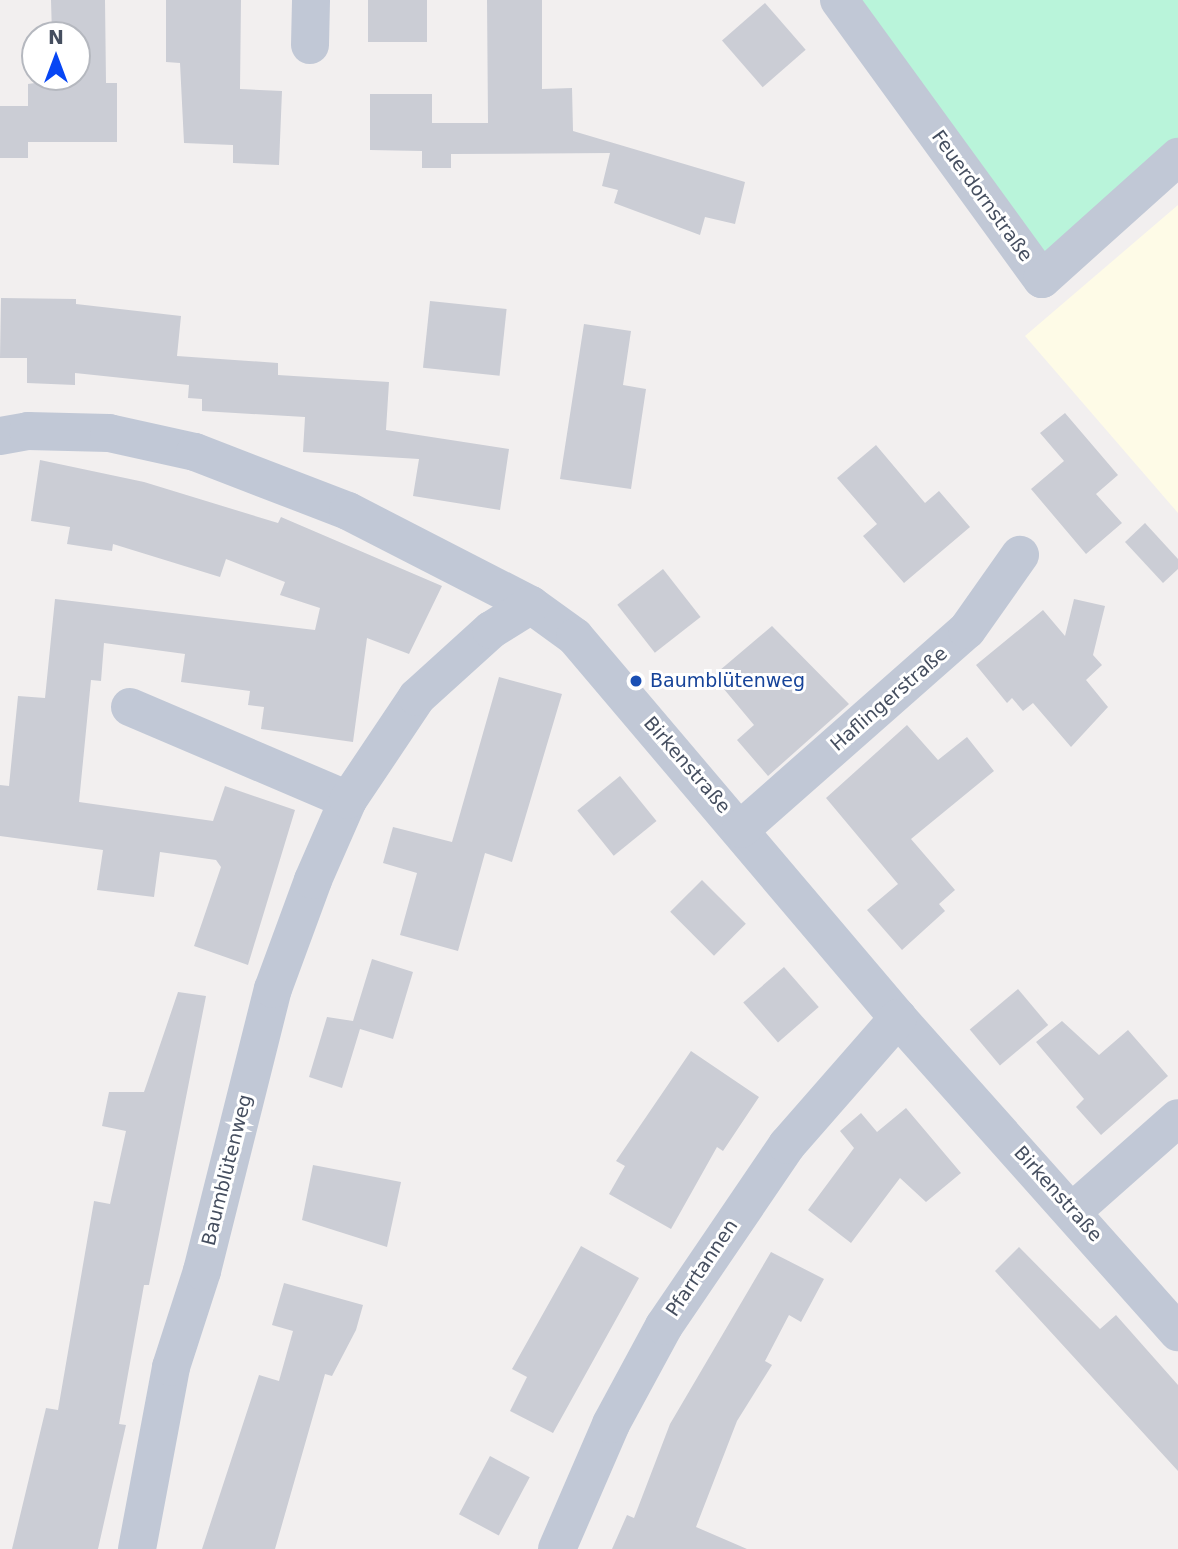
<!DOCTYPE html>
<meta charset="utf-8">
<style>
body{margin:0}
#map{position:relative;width:1178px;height:1549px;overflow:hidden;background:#f2efef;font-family:"DejaVu Sans",sans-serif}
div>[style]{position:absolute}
.commercial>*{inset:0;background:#fefbe7}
.green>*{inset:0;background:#b9f4da}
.building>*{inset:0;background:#cbcdd5;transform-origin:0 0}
.minor>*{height:38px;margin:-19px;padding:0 19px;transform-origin:19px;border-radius:19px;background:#c1c8d6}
.dots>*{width:19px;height:19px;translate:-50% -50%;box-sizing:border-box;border:4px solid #fff;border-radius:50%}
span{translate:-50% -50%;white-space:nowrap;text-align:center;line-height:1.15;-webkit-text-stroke:6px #fff;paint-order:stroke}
.street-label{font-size:19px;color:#454e5f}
.transit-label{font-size:19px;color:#164399}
.left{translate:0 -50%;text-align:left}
.north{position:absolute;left:21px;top:21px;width:70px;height:70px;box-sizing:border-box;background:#fff;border:2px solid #b5b8bf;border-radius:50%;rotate:0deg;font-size:19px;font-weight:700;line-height:28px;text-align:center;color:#454e5f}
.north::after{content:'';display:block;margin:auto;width:24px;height:32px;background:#0746f4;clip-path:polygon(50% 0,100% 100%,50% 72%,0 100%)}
</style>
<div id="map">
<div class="commercial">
<div style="clip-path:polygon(1178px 205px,1178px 513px,1025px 336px)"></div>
</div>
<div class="green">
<div style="clip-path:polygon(845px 0,1178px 0,1178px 143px,1042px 276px)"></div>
</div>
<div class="building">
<div style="clip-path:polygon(51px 0,105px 0,106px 83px,117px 83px,117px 142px,28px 142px,28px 158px,0 158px,0 106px,28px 106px,28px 84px,77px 77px,77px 35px,52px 35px)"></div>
<div style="clip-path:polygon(166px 0,241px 0,240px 89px,282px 91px,279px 165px,233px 163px,233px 145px,184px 143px,180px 63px,166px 62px)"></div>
<div style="left:368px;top:0;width:59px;height:42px"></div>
<div style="clip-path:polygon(487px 0,542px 0,542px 89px,572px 88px,573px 131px,745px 182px,735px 224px,705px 217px,700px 235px,614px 203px,618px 190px,602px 186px,610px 153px,451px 154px,451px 168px,422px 168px,422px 151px,370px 150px,370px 94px,432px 94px,432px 123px,488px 123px)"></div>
<div style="left:765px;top:3px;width:62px;height:57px;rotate:49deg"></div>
<div style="clip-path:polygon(1px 298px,76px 299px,76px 304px,181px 316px,177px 356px,278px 363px,278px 375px,389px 382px,386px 430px,509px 449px,500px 510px,413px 496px,419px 459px,303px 452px,305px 417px,202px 411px,202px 399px,188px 398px,189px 385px,75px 373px,75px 385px,27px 383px,27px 358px,0 358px)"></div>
<div style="left:430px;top:301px;width:77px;height:67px;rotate:6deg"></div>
<div style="clip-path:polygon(584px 324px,631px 331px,623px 385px,646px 389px,631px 489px,560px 479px)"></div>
<div style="clip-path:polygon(1065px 413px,1118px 475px,1096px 494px,1122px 523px,1086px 554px,1031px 489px,1064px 461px,1040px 433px)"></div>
<div style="clip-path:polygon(876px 445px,925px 503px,939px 491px,970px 527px,904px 583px,863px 536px,877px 524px,837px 478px)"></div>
<div style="clip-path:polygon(40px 460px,144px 482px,278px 523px,281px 517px,442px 586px,409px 654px,367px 638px,353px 742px,261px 729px,264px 707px,248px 705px,250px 691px,181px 682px,185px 654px,104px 643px,101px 681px,91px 680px,79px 802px,213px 821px,225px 786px,295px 810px,248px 965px,194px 946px,221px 867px,216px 860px,160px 852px,154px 897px,97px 890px,103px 850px,0 836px,0 785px,9px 786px,18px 696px,45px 698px,55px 599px,315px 630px,320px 608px,280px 595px,285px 582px,226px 559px,220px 577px,113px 544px,112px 551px,67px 544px,70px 527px,31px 521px)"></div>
<div style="clip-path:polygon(1145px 523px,1178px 559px,1178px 569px,1163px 583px,1125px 542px)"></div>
<div style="left:663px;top:569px;width:61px;height:58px;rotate:52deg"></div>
<div style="clip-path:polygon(1074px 599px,1105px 606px,1093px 655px,1102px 665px,1086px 680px,1108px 707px,1071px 747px,1033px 703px,1023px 711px,1012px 698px,1007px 703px,976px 665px,1043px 610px,1065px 636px)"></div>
<div style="clip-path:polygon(772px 626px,849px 704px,768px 776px,737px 740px,754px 725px,713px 676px)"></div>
<div style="clip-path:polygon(499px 677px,562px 694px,512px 862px,485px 853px,458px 951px,400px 935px,417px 873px,383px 863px,393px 827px,452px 842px)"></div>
<div style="clip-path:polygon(907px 725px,938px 760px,967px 737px,994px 771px,911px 839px,955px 890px,939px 904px,945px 911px,902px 950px,867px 910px,898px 884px,826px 798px)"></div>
<div style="left:620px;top:776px;width:58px;height:55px;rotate:51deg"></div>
<div style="left:702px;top:880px;width:62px;height:45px;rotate:45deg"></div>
<div style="clip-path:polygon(372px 959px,413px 972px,393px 1039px,360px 1029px,342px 1088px,309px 1077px,327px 1017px,353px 1021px)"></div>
<div style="left:784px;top:967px;width:53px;height:54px;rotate:49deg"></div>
<div style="left:1018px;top:989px;width:47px;height:63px;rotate:50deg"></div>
<div style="clip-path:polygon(178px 992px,206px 996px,149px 1285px,144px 1285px,119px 1424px,126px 1425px,98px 1549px,12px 1549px,46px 1408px,58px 1410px,94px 1201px,110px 1204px,126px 1131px,102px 1126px,109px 1092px,144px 1092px)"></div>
<div style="clip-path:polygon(1062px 1021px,1099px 1055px,1128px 1030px,1168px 1076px,1101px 1135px,1076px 1107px,1084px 1099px,1036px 1042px)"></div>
<div style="clip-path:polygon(691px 1051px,759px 1097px,723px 1151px,717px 1147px,671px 1229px,609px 1194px,625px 1166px,616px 1161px)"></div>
<div style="clip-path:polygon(906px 1108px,961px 1173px,926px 1202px,900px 1178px,851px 1243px,808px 1210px,854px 1148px,840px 1131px,861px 1113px,877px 1132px)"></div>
<div style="clip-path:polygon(313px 1165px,401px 1182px,387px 1247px,302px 1220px)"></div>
<div style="clip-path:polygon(581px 1246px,639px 1278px,553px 1433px,510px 1411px,527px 1377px,512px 1369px)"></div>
<div style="clip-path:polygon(1019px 1247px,1100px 1329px,1116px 1315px,1178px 1385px,1178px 1471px,995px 1271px)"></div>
<div style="clip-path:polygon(771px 1252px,824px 1279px,801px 1322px,789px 1315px,765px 1361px,772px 1365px,737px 1421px,696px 1527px,747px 1549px,612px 1549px,627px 1515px,634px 1518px,670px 1424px)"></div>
<div style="clip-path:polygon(284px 1283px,363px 1305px,356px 1330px,332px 1376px,325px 1374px,275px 1549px,202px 1549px,259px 1375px,279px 1381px,293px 1331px,272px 1325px)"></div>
<div style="left:490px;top:1456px;width:45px;height:66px;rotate:28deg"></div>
</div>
<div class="minor">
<div style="left:839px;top:0;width:345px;rotate:54deg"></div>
<div style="left:1042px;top:279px;width:183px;rotate:-41.9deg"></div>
<div style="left:310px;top:45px;width:45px;rotate:-88.7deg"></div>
<div style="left:0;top:436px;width:28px;rotate:-10deg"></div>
<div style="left:28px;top:431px;width:81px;rotate:1.4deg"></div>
<div style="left:109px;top:433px;width:88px;rotate:12.5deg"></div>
<div style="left:195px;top:452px;width:164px;rotate:21.1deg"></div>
<div style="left:348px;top:511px;width:206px;rotate:27.2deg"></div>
<div style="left:531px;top:605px;width:54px;rotate:36deg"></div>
<div style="left:575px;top:637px;width:499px;rotate:49.7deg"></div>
<div style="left:898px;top:1018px;width:421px;rotate:48.3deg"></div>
<div style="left:130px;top:707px;width:237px;rotate:23.1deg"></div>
<div style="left:741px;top:829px;width:301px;rotate:-41.4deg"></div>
<div style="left:967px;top:630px;width:92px;rotate:-54.8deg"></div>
<div style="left:1073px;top:1211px;width:140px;rotate:-41.5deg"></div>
<div style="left:137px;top:1549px;width:185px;rotate:-79.4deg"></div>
<div style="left:171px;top:1367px;width:101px;rotate:-72.1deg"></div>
<div style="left:202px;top:1271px;width:291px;rotate:-75.9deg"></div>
<div style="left:273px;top:989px;width:116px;rotate:-69.8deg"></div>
<div style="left:313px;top:880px;width:87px;rotate:-66.4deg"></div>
<div style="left:348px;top:800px;width:124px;rotate:-56.2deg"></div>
<div style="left:417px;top:697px;width:100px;rotate:-42.2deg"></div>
<div style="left:491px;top:630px;width:47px;rotate:-32deg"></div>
<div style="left:557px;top:1549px;width:136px;rotate:-66.6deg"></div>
<div style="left:611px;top:1424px;width:111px;rotate:-61.6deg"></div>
<div style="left:664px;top:1326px;width:219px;rotate:-55.8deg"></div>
<div style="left:787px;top:1145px;width:169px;rotate:-48.8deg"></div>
</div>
<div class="dots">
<div style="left:636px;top:681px;background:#1a4fb4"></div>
</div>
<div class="street-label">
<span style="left:982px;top:196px;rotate:54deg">Feuerdornstraße</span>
<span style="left:889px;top:699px;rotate:-41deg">Haflingerstraße</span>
<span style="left:687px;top:765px;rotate:49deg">Birkenstraße</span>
<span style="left:227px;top:1170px;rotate:-76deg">Baumblütenweg</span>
<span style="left:1058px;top:1194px;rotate:48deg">Birkenstraße</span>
<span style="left:702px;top:1268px;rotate:-56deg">Pfarrtannen</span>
</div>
<div class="transit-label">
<span class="left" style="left:650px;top:681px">Baumblütenweg</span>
</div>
<div class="north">N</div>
</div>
